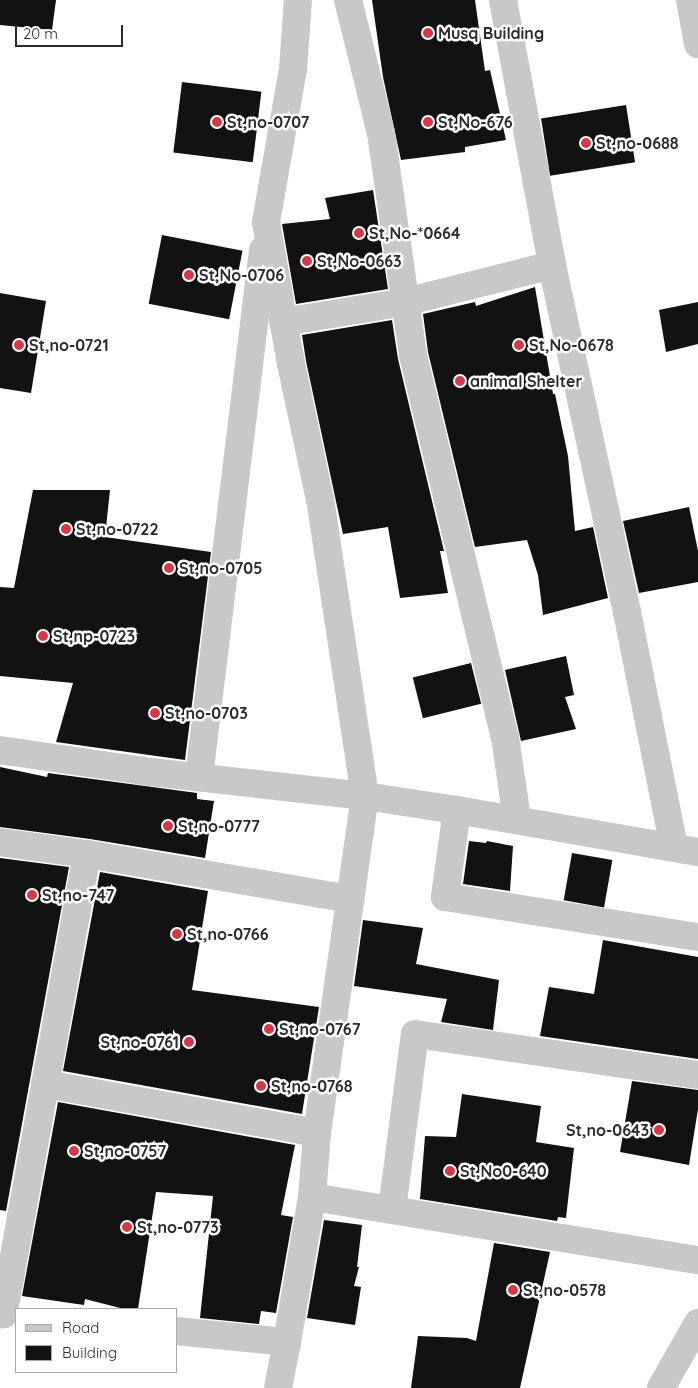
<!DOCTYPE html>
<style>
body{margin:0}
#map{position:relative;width:698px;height:1388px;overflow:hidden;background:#fff;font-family:Quicksand,sans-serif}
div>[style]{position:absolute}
.building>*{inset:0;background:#121212;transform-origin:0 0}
.minor>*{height:28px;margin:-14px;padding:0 14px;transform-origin:14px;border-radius:14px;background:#c8c8c8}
.dots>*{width:14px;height:14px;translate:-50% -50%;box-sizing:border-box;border:2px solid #fff;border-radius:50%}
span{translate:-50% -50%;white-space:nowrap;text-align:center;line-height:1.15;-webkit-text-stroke:5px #fff;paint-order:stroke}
.poi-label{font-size:16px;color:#2b2b2b;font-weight:700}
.left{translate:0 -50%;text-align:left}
.right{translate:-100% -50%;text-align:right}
.legend{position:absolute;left:15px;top:1308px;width:162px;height:65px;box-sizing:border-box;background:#fff;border:1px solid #aaa;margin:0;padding:6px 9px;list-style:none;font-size:15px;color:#2b2b2b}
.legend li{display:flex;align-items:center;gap:10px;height:25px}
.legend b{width:25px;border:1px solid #aaa}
.scale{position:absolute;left:15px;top:25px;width:108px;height:22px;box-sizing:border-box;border:2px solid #2b2b2b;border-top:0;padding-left:6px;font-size:15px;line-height:18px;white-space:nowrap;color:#2b2b2b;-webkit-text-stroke:4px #fff;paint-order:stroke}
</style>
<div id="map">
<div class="building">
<div style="clip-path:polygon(0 0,56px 0,52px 30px,0 25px)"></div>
<div style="clip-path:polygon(372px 0,475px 0,485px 71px,490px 70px,506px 140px,465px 147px,465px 152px,401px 160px,383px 77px)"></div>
<div style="left:182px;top:82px;width:80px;height:71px;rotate:7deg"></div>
<div style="left:626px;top:105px;width:58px;height:86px;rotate:81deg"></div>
<div style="clip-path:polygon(373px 190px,388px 289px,296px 304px,282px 224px,330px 219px,325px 198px)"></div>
<div style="left:162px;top:235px;width:82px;height:70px;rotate:11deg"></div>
<div style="clip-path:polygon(535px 287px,553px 394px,555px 394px,568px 456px,575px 531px,593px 527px,608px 598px,543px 615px,538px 575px,527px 540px,475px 547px,428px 352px,423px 314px,475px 302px,476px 306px)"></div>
<div style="clip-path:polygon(0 293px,46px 301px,31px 393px,0 388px)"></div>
<div style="clip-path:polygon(698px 302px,698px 344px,666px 352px,659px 310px)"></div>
<div style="clip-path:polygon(392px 320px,398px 359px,444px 551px,440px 551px,448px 593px,400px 598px,388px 527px,343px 534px,306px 361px,302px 335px)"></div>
<div style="clip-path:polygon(33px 490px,110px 490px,105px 537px,211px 552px,185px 760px,56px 742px,73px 683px,0 676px,0 587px,14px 588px)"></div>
<div style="clip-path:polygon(689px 507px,698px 551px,698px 582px,639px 593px,623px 521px)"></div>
<div style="clip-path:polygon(566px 656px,574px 695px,565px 697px,576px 729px,521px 741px,505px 670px)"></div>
<div style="left:471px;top:663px;width:42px;height:60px;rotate:76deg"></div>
<div style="clip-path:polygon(0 767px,47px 777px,48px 773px,197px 793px,197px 799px,214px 801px,205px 858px,90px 839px,0 827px)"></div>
<div style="clip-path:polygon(469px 841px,486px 843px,487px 841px,513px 846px,510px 891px,463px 884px)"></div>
<div style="left:572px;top:853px;width:41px;height:48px;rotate:10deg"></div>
<div style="clip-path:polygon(0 858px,69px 867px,6px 1211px,0 1210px)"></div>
<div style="clip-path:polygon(100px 872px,208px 891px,192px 990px,319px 1007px,302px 1114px,63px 1071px)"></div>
<div style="clip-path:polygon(363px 920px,423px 928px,416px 964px,499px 980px,493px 1030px,441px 1022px,447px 999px,354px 986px)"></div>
<div style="clip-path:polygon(603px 940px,698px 957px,698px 1059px,540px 1036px,549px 987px,594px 994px)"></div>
<div style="clip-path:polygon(632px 1081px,698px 1090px,698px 1109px,689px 1165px,620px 1152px)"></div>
<div style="clip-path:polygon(462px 1094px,541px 1106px,536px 1142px,574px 1148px,566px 1218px,558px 1217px,557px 1221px,420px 1199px,425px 1136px,456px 1137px)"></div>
<div style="clip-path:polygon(58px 1102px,295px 1145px,281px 1215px,293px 1217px,276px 1313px,261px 1311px,259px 1324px,200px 1318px,213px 1196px,156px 1192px,138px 1309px,124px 1309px,85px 1299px,84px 1305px,22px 1296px)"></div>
<div style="clip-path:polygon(324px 1220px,362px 1225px,357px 1267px,359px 1267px,354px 1286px,361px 1287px,355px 1325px,307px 1318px)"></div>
<div style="clip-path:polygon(494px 1243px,550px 1252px,520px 1388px,411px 1388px,418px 1336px,467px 1338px,476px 1341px)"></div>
</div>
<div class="minor">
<div style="left:348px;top:0;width:137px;rotate:76.1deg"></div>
<div style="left:381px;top:133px;width:224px;rotate:81.8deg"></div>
<div style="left:413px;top:355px;width:393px;rotate:76.5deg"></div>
<div style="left:505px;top:737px;width:83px;rotate:81.7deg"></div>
<div style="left:503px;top:0;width:269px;rotate:79.5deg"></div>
<div style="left:552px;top:265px;width:355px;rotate:77.8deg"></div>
<div style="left:627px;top:612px;width:240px;rotate:78.7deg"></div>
<div style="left:690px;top:0;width:45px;rotate:79.7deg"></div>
<div style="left:283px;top:322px;width:124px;rotate:-9.3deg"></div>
<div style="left:405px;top:302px;width:152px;rotate:-14.1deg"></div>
<div style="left:0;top:750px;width:153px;rotate:8.3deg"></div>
<div style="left:151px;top:772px;width:215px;rotate:6.4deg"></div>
<div style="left:365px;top:796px;width:299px;rotate:-98.6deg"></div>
<div style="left:320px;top:500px;width:139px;rotate:-102deg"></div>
<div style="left:291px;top:364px;width:144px;rotate:-100deg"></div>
<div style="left:266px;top:222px;width:155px;rotate:-80deg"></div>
<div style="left:293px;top:69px;width:69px;rotate:-85.9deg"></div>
<div style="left:199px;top:777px;width:531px;rotate:-83.08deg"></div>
<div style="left:457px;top:810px;width:245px;rotate:9.9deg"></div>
<div style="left:0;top:842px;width:88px;rotate:7.9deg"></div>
<div style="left:87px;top:854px;width:468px;rotate:100.3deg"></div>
<div style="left:87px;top:854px;width:267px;rotate:9.7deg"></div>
<div style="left:45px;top:1084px;width:276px;rotate:10.2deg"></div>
<div style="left:312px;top:1197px;width:64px;rotate:-85.5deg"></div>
<div style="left:317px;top:1133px;width:340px;rotate:-81.9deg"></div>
<div style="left:365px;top:796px;width:93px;rotate:8.7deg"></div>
<div style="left:457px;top:810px;width:88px;rotate:97.9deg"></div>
<div style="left:445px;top:897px;width:256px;rotate:9deg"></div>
<div style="left:392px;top:1210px;width:177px;rotate:-82.6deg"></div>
<div style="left:415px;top:1034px;width:286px;rotate:8.2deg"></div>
<div style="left:176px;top:1331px;width:112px;rotate:5.7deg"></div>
<div style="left:287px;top:1342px;width:47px;rotate:101.1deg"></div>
<div style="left:287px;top:1342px;width:147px;rotate:-80.2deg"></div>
<div style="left:312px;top:1197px;width:391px;rotate:9.3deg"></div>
<div style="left:661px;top:1388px;width:75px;rotate:-60.4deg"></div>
</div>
<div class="dots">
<div style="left:428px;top:33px;background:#d83846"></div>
<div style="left:217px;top:122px;background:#d83846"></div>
<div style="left:428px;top:122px;background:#d83846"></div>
<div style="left:586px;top:143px;background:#d83846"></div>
<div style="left:359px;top:233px;background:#d83846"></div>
<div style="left:307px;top:261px;background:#d83846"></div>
<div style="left:189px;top:275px;background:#d83846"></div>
<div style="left:19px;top:345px;background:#d83846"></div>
<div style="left:519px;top:345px;background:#d83846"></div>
<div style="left:460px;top:381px;background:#d83846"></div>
<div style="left:66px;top:529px;background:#d83846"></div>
<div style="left:169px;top:568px;background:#d83846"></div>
<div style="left:43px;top:636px;background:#d83846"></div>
<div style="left:155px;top:713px;background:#d83846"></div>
<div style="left:168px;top:826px;background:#d83846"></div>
<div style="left:32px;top:895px;background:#d83846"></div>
<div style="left:177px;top:934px;background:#d83846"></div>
<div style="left:269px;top:1029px;background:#d83846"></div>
<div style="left:189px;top:1042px;background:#d83846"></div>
<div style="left:261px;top:1086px;background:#d83846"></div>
<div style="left:659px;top:1130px;background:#d83846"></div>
<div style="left:74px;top:1151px;background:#d83846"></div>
<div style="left:450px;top:1171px;background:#d83846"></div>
<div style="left:127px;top:1227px;background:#d83846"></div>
<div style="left:513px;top:1290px;background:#d83846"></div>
</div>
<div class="poi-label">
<span class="left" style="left:438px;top:33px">Musq Building</span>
<span class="left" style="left:227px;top:122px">St,no-0707</span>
<span class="left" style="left:438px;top:122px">St,No-676</span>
<span class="left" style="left:596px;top:143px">St,no-0688</span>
<span class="left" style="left:369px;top:233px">St,No-*0664</span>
<span class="left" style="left:317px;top:261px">St,No-0663</span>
<span class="left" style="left:199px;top:275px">St,No-0706</span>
<span class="left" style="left:29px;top:345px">St,no-0721</span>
<span class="left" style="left:529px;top:345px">St,No-0678</span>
<span class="left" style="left:470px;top:381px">animal Shelter</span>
<span class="left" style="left:76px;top:529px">St,no-0722</span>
<span class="left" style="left:179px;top:568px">St,no-0705</span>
<span class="left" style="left:53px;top:636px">St,np-0723</span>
<span class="left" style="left:165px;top:713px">St,no-0703</span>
<span class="left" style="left:178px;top:826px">St,no-0777</span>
<span class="left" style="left:42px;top:895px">St,no-747</span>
<span class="left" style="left:187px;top:934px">St,no-0766</span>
<span class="left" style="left:279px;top:1029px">St,no-0767</span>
<span class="right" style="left:179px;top:1042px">St,no-0761</span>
<span class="left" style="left:271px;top:1086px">St,no-0768</span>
<span class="right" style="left:649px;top:1130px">St,no-0643</span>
<span class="left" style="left:84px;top:1151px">St,no-0757</span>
<span class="left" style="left:460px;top:1171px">St,No0-640</span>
<span class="left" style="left:137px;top:1227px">St,no-0773</span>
<span class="left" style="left:523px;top:1290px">St,no-0578</span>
</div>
<ul class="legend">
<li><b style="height:6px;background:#c8c8c8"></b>Road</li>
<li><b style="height:14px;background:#121212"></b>Building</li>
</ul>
<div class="scale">20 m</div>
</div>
